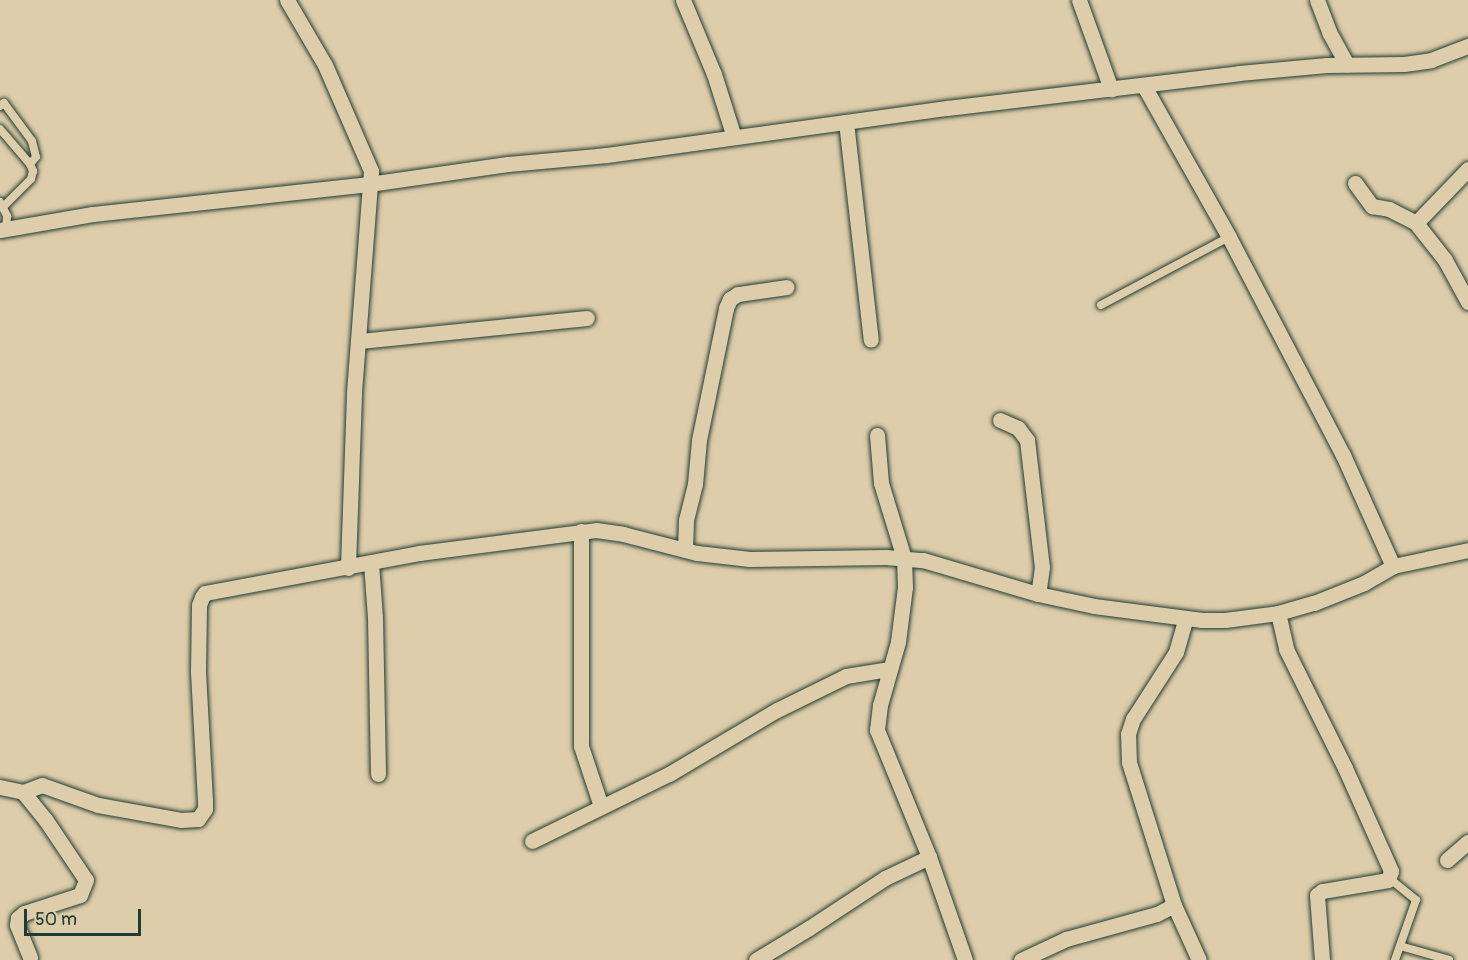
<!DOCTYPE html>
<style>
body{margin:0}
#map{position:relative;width:1468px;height:960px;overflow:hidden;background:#decdaa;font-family:Pangolin,sans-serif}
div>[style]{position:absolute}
.roads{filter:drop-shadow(0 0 2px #1f3d34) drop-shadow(0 0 2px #1f3d34)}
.service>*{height:8px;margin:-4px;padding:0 4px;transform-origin:4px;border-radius:4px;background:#decdaa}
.minor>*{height:15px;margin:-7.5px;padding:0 7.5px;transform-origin:7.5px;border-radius:7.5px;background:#decdaa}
span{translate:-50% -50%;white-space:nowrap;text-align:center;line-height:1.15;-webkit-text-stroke:4.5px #decdaa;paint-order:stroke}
.scale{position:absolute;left:24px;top:909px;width:117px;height:27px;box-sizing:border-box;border:3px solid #1f3d34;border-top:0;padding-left:8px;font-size:18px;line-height:21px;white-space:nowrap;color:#1f3d34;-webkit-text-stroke:4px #decdaa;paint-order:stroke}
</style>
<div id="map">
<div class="roads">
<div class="service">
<div style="left:0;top:106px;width:5px;rotate:-37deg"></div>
<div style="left:4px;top:103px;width:47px;rotate:53.6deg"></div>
<div style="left:32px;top:141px;width:16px;rotate:76deg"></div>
<div style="left:36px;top:157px;width:9px;rotate:131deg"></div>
<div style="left:0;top:129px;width:46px;rotate:49.4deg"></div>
<div style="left:30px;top:164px;width:8px;rotate:67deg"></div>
<div style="left:33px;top:171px;width:8px;rotate:104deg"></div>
<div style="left:31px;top:179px;width:40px;rotate:135deg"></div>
<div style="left:0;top:202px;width:16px;rotate:63deg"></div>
<div style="left:7px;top:216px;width:13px;rotate:94deg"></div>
<div style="left:1101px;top:305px;width:145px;rotate:-28deg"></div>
<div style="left:1389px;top:878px;width:35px;rotate:39deg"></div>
<div style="left:1416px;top:900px;width:64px;rotate:109.3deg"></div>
<div style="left:1400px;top:946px;width:51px;rotate:15.9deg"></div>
</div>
<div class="minor">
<div style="left:287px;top:0;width:75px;rotate:59.7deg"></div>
<div style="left:325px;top:65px;width:116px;rotate:66.5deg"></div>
<div style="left:371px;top:171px;width:224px;rotate:94.4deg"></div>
<div style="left:354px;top:394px;width:174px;rotate:92deg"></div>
<div style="left:683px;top:0;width:80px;rotate:67.3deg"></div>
<div style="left:714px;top:74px;width:66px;rotate:72.4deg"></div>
<div style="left:1079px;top:0;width:95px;rotate:70.2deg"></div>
<div style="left:1317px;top:0;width:34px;rotate:69deg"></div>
<div style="left:1329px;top:32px;width:37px;rotate:61deg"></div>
<div style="left:1144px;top:86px;width:173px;rotate:60.6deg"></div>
<div style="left:1229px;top:237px;width:246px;rotate:62.4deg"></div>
<div style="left:1343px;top:455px;width:122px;rotate:65.8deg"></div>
<div style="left:846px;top:122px;width:219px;rotate:83.5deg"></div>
<div style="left:1355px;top:183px;width:29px;rotate:54deg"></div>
<div style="left:1372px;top:206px;width:17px;rotate:10deg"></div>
<div style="left:1389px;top:209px;width:30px;rotate:27deg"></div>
<div style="left:1416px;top:223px;width:47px;rotate:51.9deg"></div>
<div style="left:1445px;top:260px;width:48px;rotate:61.3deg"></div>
<div style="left:1416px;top:223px;width:75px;rotate:-46.1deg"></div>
<div style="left:0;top:230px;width:94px;rotate:-9.8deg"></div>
<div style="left:93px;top:214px;width:278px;rotate:-6.2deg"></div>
<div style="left:369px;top:184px;width:140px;rotate:-8.2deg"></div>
<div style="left:508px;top:164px;width:99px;rotate:-5.2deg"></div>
<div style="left:607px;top:155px;width:343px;rotate:-7.9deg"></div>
<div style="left:947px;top:108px;width:294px;rotate:-6.8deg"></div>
<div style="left:1239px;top:73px;width:88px;rotate:-5.2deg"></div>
<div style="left:1327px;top:65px;width:77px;rotate:-0.7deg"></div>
<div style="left:1404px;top:64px;width:27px;rotate:-8deg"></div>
<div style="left:1431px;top:60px;width:40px;rotate:-21deg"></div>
<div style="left:360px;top:341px;width:228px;rotate:-5.8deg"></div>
<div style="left:1000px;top:420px;width:20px;rotate:24deg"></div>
<div style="left:1018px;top:428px;width:15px;rotate:53deg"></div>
<div style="left:1027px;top:440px;width:128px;rotate:83.3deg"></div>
<div style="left:1042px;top:567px;width:27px;rotate:98deg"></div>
<div style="left:877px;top:435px;width:48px;rotate:85.2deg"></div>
<div style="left:881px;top:483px;width:78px;rotate:73deg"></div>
<div style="left:904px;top:558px;width:29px;rotate:88deg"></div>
<div style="left:905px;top:587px;width:55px;rotate:97.3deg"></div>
<div style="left:898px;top:642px;width:66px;rotate:105.9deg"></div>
<div style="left:880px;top:705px;width:25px;rotate:97deg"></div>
<div style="left:877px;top:730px;width:137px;rotate:67.7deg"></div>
<div style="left:929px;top:857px;width:109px;rotate:70.7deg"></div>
<div style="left:581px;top:531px;width:215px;rotate:90deg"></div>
<div style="left:581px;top:746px;width:63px;rotate:71.6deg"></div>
<div style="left:685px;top:550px;width:30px;rotate:-88deg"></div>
<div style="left:686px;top:520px;width:37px;rotate:-76deg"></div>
<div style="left:695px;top:484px;width:44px;rotate:-84.8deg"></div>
<div style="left:699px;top:440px;width:135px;rotate:-78.4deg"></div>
<div style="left:726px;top:308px;width:10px;rotate:-66deg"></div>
<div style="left:730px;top:299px;width:9px;rotate:-32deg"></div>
<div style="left:738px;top:294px;width:49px;rotate:-8.1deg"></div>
<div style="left:371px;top:563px;width:54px;rotate:85.8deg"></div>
<div style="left:375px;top:617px;width:157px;rotate:88.9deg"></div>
<div style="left:1278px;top:613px;width:37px;rotate:77deg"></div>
<div style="left:1286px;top:649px;width:133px;rotate:63.6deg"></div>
<div style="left:1345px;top:768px;width:113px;rotate:65.9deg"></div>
<div style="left:1391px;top:871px;width:9px;rotate:108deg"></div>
<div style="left:1388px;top:880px;width:67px;rotate:170.5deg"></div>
<div style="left:1322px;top:891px;width:6px;rotate:141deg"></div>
<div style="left:1317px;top:895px;width:65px;rotate:85.6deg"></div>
<div style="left:0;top:787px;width:24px;rotate:12deg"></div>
<div style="left:23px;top:792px;width:20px;rotate:-20deg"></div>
<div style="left:42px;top:785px;width:59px;rotate:19.7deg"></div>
<div style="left:98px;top:805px;width:84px;rotate:10.2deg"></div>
<div style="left:181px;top:820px;width:17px;rotate:-3deg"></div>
<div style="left:198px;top:819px;width:12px;rotate:-55deg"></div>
<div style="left:205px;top:809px;width:8px;rotate:-90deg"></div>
<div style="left:205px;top:801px;width:130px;rotate:-93.1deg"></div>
<div style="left:198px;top:671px;width:66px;rotate:-89.1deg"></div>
<div style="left:199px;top:605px;width:9px;rotate:-69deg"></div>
<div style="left:202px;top:597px;width:5px;rotate:-53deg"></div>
<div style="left:205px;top:593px;width:218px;rotate:-10.6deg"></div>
<div style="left:419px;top:553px;width:178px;rotate:-7.4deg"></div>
<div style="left:596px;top:530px;width:27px;rotate:8deg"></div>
<div style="left:623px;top:534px;width:76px;rotate:14.4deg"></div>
<div style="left:697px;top:553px;width:53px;rotate:6.5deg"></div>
<div style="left:750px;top:559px;width:136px;rotate:-0.8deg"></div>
<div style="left:886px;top:557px;width:37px;rotate:5deg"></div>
<div style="left:923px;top:560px;width:120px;rotate:16.5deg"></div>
<div style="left:1038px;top:594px;width:57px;rotate:12.1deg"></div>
<div style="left:1094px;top:606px;width:109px;rotate:7.4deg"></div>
<div style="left:1202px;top:620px;width:23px"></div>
<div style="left:1225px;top:620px;width:53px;rotate:-7.5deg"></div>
<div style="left:1278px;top:613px;width:37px;rotate:-16deg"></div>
<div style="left:1314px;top:603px;width:54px;rotate:-21.8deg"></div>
<div style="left:1364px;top:583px;width:34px;rotate:-30deg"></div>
<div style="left:1393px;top:566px;width:77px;rotate:-12deg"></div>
<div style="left:23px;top:792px;width:35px;rotate:51deg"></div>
<div style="left:45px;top:819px;width:73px;rotate:56.1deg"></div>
<div style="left:86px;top:880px;width:16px;rotate:112deg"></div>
<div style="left:80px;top:895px;width:59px;rotate:162.2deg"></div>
<div style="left:24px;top:913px;width:8px;rotate:140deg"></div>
<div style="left:18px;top:918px;width:7px;rotate:98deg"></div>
<div style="left:17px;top:925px;width:35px;rotate:68deg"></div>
<div style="left:532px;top:841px;width:153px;rotate:-26.1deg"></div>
<div style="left:669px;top:774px;width:126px;rotate:-30.7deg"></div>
<div style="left:777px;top:710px;width:77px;rotate:-26.2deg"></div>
<div style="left:846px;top:676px;width:44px;rotate:-9.2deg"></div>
<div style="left:1447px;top:860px;width:28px;rotate:-41deg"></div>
<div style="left:1174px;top:905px;width:150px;rotate:-107.5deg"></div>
<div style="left:1129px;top:762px;width:28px;rotate:-92deg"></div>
<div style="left:1128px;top:734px;width:16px;rotate:-72deg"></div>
<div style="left:1133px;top:719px;width:80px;rotate:-57.3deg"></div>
<div style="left:1176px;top:652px;width:35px;rotate:-74deg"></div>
<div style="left:756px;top:960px;width:62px;rotate:-31.1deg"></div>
<div style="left:809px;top:928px;width:91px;rotate:-33.3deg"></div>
<div style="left:885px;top:878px;width:49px;rotate:-25.5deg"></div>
<div style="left:1021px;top:960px;width:50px;rotate:-25deg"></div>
<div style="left:1066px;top:939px;width:94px;rotate:-15.4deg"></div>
<div style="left:1157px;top:914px;width:19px;rotate:-28deg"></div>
<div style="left:1174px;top:905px;width:60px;rotate:65.6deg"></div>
</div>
</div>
<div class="scale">50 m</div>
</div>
